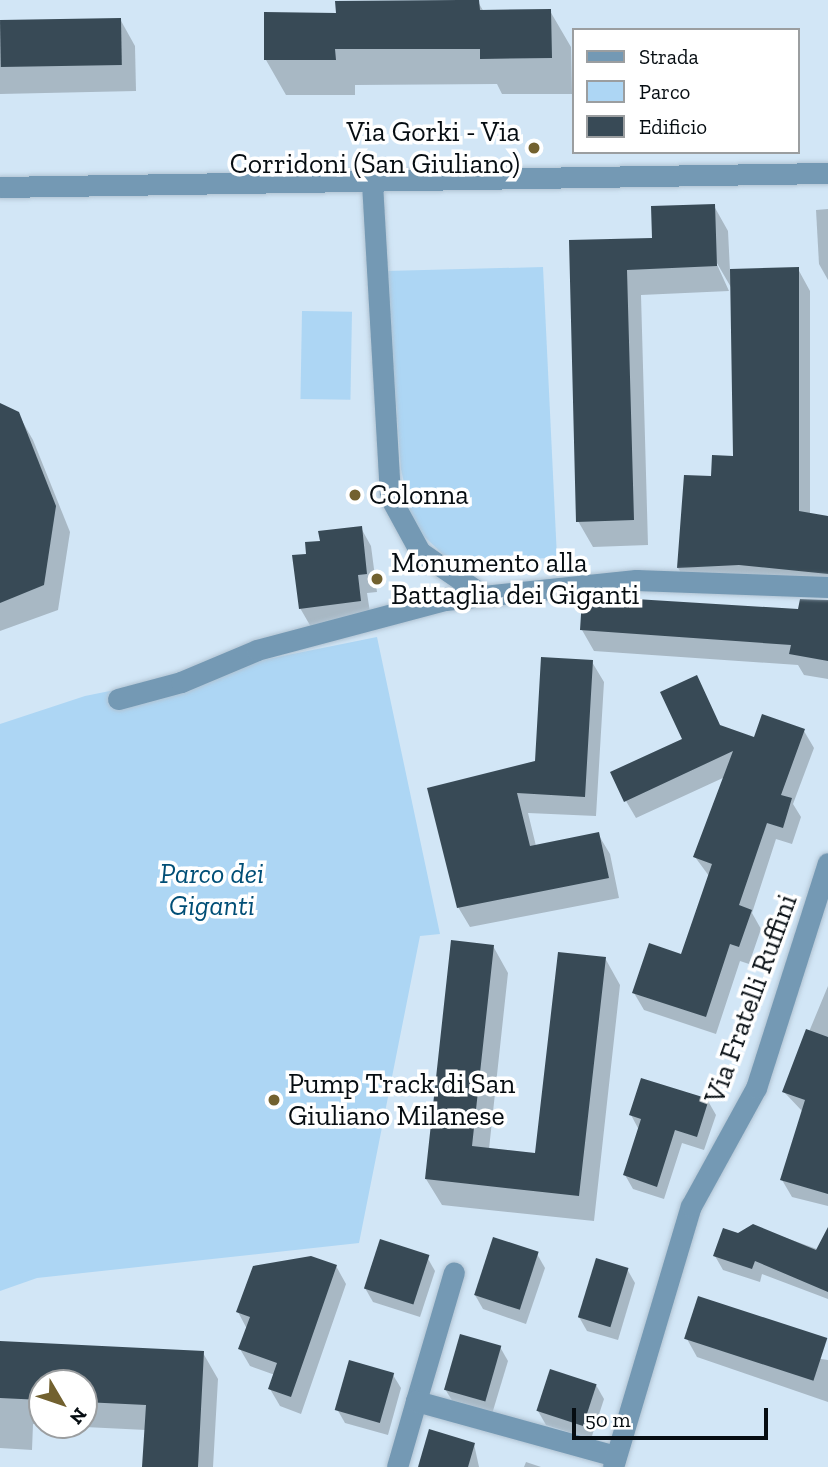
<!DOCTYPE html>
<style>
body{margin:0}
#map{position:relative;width:828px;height:1467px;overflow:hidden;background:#d2e6f6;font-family:"Zilla Slab",serif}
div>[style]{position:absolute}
.green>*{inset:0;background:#add6f4;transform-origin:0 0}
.shadow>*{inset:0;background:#0003}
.building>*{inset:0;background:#384a56;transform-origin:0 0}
.roads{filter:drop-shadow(0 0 2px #b1c3d2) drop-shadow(0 0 2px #b1c3d2)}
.minor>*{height:21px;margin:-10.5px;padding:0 10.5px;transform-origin:10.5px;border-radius:10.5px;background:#7499b4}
.dots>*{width:19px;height:19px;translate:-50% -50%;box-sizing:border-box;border:4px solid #fff;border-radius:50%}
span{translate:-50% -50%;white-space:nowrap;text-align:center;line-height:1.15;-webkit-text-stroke:7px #fff;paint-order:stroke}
.poi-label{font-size:28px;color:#060d12}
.right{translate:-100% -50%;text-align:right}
.left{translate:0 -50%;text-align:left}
.park-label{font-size:28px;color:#004e76;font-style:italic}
.street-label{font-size:28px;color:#060d12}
.legend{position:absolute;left:572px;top:28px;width:228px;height:126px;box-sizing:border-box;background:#fff;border:2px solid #9b9ea0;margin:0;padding:9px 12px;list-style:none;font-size:21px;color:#060d12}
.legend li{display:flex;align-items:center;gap:14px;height:35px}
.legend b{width:35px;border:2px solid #9b9ea0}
.north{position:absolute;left:28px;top:1369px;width:70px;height:70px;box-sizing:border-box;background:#fff;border:2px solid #9b9ea0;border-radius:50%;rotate:129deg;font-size:19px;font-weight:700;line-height:28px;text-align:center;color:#060d12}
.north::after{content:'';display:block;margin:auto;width:24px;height:32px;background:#72612f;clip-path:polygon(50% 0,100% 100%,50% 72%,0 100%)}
.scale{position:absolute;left:572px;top:1408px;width:196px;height:32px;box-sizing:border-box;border:4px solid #060d12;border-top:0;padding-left:9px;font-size:21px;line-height:24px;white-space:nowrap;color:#060d12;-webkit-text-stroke:5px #fff;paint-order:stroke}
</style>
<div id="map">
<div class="green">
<div style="clip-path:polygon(543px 267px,557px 558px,449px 560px,413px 526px,401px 469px,386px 271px)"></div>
<div style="left:302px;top:311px;width:50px;height:88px;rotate:1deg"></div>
<div style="clip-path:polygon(377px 637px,440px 934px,420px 936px,359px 1243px,37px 1278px,0 1291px,0 724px,85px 696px)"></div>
</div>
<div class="shadow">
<div style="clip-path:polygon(478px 2px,484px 12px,550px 11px,571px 47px,572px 94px,502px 94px,497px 84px,355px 85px,355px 95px,286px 95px,266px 60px,337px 14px)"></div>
<div style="clip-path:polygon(120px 19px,135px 46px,136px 91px,0 94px,0 22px)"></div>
<div style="clip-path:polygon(714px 206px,728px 231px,730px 271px,798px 269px,810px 291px,810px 515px,828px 518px,828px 595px,691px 589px,678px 568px,712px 478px,735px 457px,732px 289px,714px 258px,729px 291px,641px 295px,648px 545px,593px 547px,578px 521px,571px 241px,654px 239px)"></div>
<div style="clip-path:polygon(828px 209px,828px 280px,819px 264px,816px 210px)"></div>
<div style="clip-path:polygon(0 406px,18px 414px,33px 440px,70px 532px,58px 610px,0 631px)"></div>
<div style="clip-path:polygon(361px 528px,371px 546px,377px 592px,367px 593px,371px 619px,311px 627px,300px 608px,322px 542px)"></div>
<div style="clip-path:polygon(828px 602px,828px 679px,804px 675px,798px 665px,594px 651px,582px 630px,799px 611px)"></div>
<div style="clip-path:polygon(592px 662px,604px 682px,596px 816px,528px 813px,536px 846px,598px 834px,610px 854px,619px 898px,470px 927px,458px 907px,429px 790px,537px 763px)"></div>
<div style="clip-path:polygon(696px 678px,721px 728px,755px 740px,804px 731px,814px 748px,793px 804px,801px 817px,792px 844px,776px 839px,752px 913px,761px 929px,749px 964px,740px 961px,716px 1034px,644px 1010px,634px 993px,682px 956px,709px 876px,695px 857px,725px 777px,636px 818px,626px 801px,684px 740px)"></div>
<div style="clip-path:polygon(493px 946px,508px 973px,489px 1149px,537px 1155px,605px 958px,620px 985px,594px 1221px,442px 1205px,426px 1179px)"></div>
<div style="clip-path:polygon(828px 986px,828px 1206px,792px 1197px,782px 1180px,803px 1112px,784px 1092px)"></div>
<div style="clip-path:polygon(708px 1101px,716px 1115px,704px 1150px,682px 1143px,664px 1199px,633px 1189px,625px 1175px,639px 1130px,631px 1115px)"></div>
<div style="clip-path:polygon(753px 1226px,828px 1253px,828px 1299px,762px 1274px,760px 1282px,723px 1270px,715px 1256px)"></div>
<div style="clip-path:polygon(537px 1254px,545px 1268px,526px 1324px,483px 1309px,475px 1295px)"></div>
<div style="clip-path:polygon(427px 1257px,435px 1271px,420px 1317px,373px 1302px,365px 1288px)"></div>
<div style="clip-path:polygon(336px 1266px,346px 1284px,301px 1414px,280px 1406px,270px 1389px,275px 1375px,250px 1366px,240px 1349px,247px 1329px,238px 1312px)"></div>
<div style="clip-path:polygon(627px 1269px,635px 1283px,618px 1340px,587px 1331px,579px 1317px)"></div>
<div style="clip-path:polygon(687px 1339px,828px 1360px,828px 1402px,697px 1357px)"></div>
<div style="clip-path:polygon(0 1343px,203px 1353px,218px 1379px,213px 1467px,144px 1467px,146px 1430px,44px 1425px,84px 1425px,84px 1383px,42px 1383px,42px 1425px,33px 1424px,32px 1450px,0 1448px)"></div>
<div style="clip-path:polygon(500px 1347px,508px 1361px,492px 1414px,453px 1402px,445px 1389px)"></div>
<div style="clip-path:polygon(393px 1375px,401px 1388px,388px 1435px,345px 1423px,337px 1409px)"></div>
<div style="clip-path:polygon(596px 1385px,604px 1399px,591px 1439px,546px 1425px,538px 1411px)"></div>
<div style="clip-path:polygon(474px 1444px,479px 1467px,420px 1467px)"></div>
<div style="clip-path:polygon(526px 1462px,541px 1467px,524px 1467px)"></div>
</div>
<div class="building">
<div style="clip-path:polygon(459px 0,479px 0,480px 10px,551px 9px,552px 58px,480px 59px,480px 49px,335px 49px,336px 60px,264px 60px,264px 12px,336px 13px,335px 1px)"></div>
<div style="left:121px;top:18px;width:47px;height:121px;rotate:89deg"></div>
<div style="clip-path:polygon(715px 204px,717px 266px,627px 270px,634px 520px,576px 522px,569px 240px,652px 238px,651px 206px)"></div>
<div style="clip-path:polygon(799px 267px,799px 511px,828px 516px,828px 574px,739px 565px,677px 568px,684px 475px,711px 476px,712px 455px,733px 456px,730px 269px)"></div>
<div style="clip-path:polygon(0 403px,19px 412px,56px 506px,44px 585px,0 603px)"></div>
<div style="clip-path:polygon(362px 526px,367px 574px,358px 575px,361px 601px,299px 609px,292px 555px,306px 554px,305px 542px,320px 541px,318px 531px)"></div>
<div style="clip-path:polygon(603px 597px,798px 609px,800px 599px,828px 600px,828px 661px,789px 654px,791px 645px,580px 630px,582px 599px)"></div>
<div style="clip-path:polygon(541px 657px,593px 660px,585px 797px,517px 793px,530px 846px,599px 832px,609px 878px,457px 908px,427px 788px,535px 761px)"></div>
<div style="clip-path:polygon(697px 675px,720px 725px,754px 737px,762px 714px,805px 729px,781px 795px,792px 798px,783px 828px,767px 823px,739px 905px,752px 910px,739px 947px,730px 944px,706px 1017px,632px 993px,649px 943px,681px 954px,712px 864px,693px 857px,733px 751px,624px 802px,610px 772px,682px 739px,660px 692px)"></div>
<div style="clip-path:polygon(451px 940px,494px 945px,472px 1146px,535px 1153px,558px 952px,606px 957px,579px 1196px,425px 1179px)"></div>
<div style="clip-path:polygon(806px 1029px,828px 1037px,828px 1194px,780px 1180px,805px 1100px,782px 1092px)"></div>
<div style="clip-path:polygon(641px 1078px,709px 1099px,697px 1137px,675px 1130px,657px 1187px,623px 1175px,641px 1119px,629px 1115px)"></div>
<div style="clip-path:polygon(753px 1224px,816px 1250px,828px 1227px,828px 1292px,755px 1261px,752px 1269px,713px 1256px,723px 1228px,738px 1233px)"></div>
<div style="left:493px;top:1237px;width:48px;height:61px;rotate:18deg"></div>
<div style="left:380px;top:1239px;width:52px;height:52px;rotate:18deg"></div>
<div style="clip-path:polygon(311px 1256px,337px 1265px,291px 1397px,268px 1389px,277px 1363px,238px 1349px,250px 1317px,236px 1312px,253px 1266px)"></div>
<div style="left:596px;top:1258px;width:34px;height:62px;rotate:17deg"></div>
<div style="left:698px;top:1296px;width:136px;height:45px;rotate:18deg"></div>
<div style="left:460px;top:1334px;width:43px;height:58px;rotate:16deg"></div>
<div style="clip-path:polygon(0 1341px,204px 1351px,198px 1467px,142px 1467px,146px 1405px,84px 1402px,84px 1383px,42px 1383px,42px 1400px,0 1398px)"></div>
<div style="left:349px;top:1360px;width:47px;height:52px;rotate:16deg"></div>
<div style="left:550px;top:1369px;width:49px;height:44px;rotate:18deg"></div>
<div style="clip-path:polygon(429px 1429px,475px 1443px,468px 1467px,418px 1467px)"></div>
</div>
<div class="roads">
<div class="minor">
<div style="left:372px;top:183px;width:315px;rotate:86.7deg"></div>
<div style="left:390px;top:497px;width:63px;rotate:61.4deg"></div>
<div style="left:420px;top:552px;width:76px;rotate:34.3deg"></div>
<div style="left:0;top:187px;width:828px;rotate:-0.97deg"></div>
<div style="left:118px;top:699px;width:65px;rotate:-15.1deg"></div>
<div style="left:181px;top:682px;width:82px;rotate:-22.8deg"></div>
<div style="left:257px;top:650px;width:195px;rotate:-14.9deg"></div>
<div style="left:445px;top:600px;width:192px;rotate:-6deg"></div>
<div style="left:636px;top:580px;width:192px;rotate:2.1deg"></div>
<div style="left:416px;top:1401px;width:134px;rotate:-73.6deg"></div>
<div style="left:397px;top:1467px;width:69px;rotate:-73.9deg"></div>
<div style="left:416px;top:1401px;width:207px;rotate:15.4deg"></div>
<div style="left:613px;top:1467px;width:272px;rotate:-73.4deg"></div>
<div style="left:691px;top:1206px;width:135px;rotate:-61.2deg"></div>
<div style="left:756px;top:1088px;width:236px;rotate:-72.3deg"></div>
</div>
</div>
<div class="dots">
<div style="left:534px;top:148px;background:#72612f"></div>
<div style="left:355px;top:495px;background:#72612f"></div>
<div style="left:377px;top:579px;background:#72612f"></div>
<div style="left:274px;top:1100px;background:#72612f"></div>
</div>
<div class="poi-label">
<span class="right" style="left:520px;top:148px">Via Gorki - Via<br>Corridoni (San Giuliano)</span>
<span class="left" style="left:369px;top:495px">Colonna</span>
<span class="left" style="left:391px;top:579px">Monumento alla<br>Battaglia dei Giganti</span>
<span class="left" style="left:288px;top:1100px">Pump Track di San<br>Giuliano Milanese</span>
</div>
<div class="park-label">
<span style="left:212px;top:890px">Parco dei<br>Giganti</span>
</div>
<div class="street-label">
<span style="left:751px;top:999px;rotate:-70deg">Via Fratelli Ruffini</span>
</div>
<ul class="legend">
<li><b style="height:9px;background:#7499b4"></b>Strada</li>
<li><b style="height:19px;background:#add6f4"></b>Parco</li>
<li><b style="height:19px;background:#384a56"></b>Edificio</li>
</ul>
<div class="north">N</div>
<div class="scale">50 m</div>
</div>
